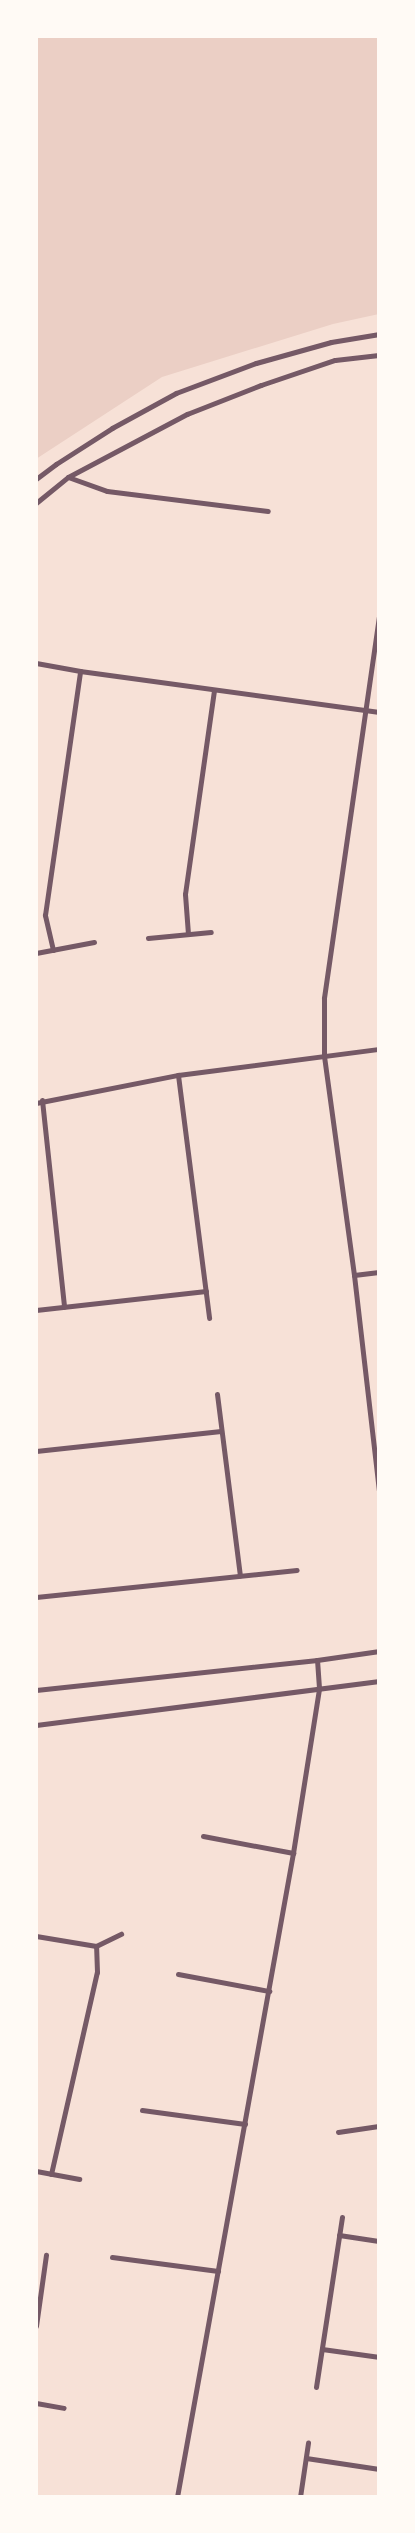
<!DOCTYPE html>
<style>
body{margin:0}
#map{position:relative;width:415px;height:2533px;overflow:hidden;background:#f7e1d7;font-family:"Noto Sans",sans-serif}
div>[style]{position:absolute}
.green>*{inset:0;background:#ebcfc5}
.minor>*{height:5px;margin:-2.5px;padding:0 2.5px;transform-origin:2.5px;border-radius:2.5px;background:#755966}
span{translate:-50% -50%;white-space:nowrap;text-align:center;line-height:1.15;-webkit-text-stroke:5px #fffaf5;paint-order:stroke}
.frame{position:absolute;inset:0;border:38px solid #fffaf5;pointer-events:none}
</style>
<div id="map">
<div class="green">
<div style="clip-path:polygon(36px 36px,379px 36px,379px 314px,333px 324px,162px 377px,36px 459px)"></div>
</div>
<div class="minor">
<div style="left:68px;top:477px;width:41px;rotate:19.7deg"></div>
<div style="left:107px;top:491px;width:162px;rotate:7.1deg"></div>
<div style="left:36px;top:479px;width:25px;rotate:-37deg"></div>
<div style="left:56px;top:464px;width:67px;rotate:-32.7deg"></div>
<div style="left:112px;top:428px;width:73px;rotate:-28.7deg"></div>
<div style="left:176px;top:393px;width:85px;rotate:-20.6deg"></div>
<div style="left:256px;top:363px;width:78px;rotate:-15.6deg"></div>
<div style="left:331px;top:342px;width:49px;rotate:-9.5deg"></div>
<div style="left:36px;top:503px;width:41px;rotate:-39.1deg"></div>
<div style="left:68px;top:477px;width:135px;rotate:-27.9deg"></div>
<div style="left:187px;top:414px;width:79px;rotate:-21.4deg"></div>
<div style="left:261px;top:385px;width:78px;rotate:-18.7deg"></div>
<div style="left:335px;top:360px;width:44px;rotate:-6.5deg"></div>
<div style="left:379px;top:616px;width:386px;rotate:98.2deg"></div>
<div style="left:324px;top:998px;width:58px;rotate:90deg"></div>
<div style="left:324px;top:1056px;width:221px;rotate:82.2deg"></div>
<div style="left:354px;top:1275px;width:218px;rotate:83.4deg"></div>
<div style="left:36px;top:663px;width:45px;rotate:10.3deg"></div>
<div style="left:80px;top:671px;width:302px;rotate:7.8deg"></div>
<div style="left:188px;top:934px;width:40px;rotate:-94.3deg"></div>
<div style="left:185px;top:894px;width:206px;rotate:-81.9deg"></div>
<div style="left:148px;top:938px;width:63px;rotate:-5.4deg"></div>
<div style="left:53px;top:950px;width:36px;rotate:-103deg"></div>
<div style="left:45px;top:915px;width:246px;rotate:-81.8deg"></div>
<div style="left:36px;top:953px;width:59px;rotate:-10.7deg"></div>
<div style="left:178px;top:1075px;width:245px;rotate:82.7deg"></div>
<div style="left:42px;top:1100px;width:208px;rotate:83.9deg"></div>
<div style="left:36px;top:1103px;width:145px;rotate:-11.2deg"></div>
<div style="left:178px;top:1075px;width:203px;rotate:-7.4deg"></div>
<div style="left:354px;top:1275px;width:25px;rotate:-7deg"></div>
<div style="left:36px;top:1310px;width:171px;rotate:-6.4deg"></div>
<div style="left:217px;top:1394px;width:183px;rotate:82.8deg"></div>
<div style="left:36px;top:1451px;width:186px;rotate:-6.2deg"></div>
<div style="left:36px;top:1597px;width:262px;rotate:-5.9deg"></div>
<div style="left:36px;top:1690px;width:283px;rotate:-6.1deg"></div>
<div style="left:317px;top:1660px;width:63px;rotate:-8.3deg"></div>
<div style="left:36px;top:1725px;width:346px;rotate:-7.3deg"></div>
<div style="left:203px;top:1836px;width:92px;rotate:10.7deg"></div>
<div style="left:36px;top:1936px;width:61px;rotate:9.5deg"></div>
<div style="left:96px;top:1946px;width:28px;rotate:-26deg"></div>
<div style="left:178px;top:1974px;width:93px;rotate:10.6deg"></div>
<div style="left:142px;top:2110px;width:104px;rotate:7.7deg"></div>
<div style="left:338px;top:2132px;width:41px;rotate:-8.3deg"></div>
<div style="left:36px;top:2171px;width:44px;rotate:10.5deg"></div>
<div style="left:51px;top:2174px;width:207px;rotate:-77.2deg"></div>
<div style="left:97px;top:1972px;width:26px;rotate:-92deg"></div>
<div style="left:339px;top:2235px;width:40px;rotate:8.5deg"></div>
<div style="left:112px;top:2257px;width:107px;rotate:7.5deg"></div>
<div style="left:36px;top:2326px;width:72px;rotate:-82deg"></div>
<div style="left:322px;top:2349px;width:58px;rotate:8deg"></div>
<div style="left:316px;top:2387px;width:172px;rotate:-81.3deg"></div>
<div style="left:36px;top:2403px;width:28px;rotate:10deg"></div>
<div style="left:306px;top:2458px;width:74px;rotate:8.6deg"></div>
<div style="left:177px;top:2497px;width:654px;rotate:-79.79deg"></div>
<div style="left:293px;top:1853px;width:167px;rotate:-81deg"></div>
<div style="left:319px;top:1688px;width:28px;rotate:-94deg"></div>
<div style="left:300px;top:2497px;width:55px;rotate:-81.6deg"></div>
</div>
<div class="frame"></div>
</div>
